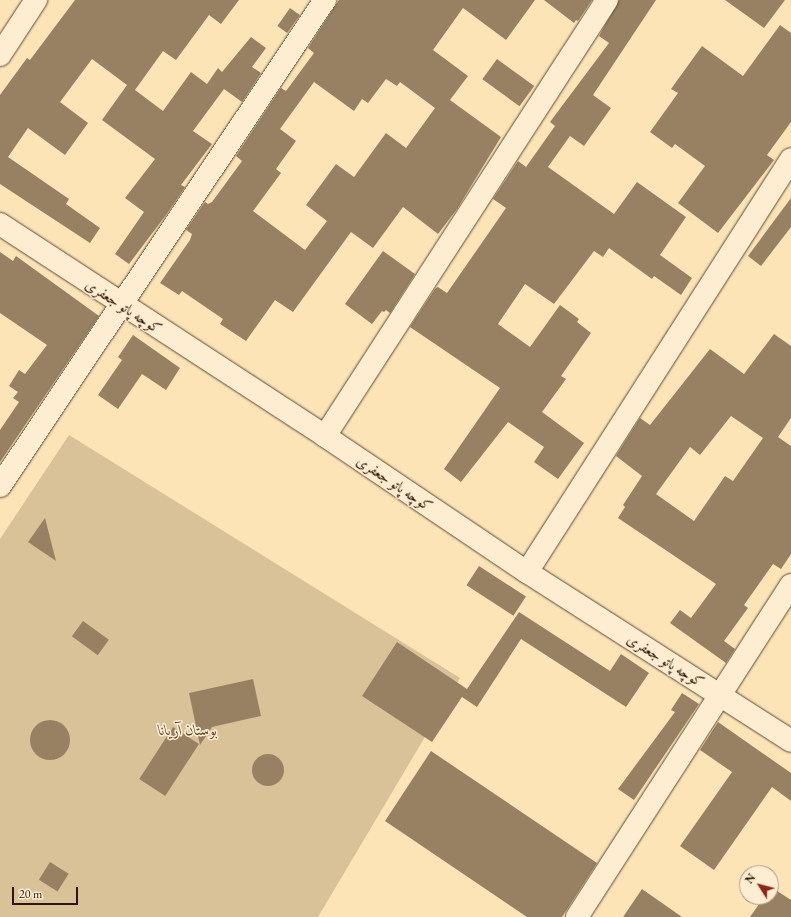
<!DOCTYPE html>
<meta charset="utf-8">
<style>
body{margin:0}
#map{position:relative;width:791px;height:917px;overflow:hidden;background:#fde4b6;font-family:"EB Garamond",Amiri,serif}
div>[style]{position:absolute}
.green>*{inset:0;background:#d9c198}
.building>*{inset:0;background:#988162;transform-origin:0 0}
.round{border-radius:50%}
.roads{filter:drop-shadow(0 0 1px #604a34) drop-shadow(0 0 1px #604a34)}
.minor>*{height:22px;margin:-11px;padding:0 11px;transform-origin:11px;border-radius:11px;background:#feedd0}
span{translate:-50% -50%;white-space:nowrap;text-align:center;line-height:1.15;-webkit-text-stroke:3px #feedd0;paint-order:stroke}
.street-label{font-size:15px;color:#2b1608}
.park-label{font-size:15px;color:#5f4933;font-style:italic}
.north{position:absolute;left:739px;top:865px;width:40px;height:40px;box-sizing:border-box;background:#feedd0;border:1px solid #aa9780;border-radius:50%;rotate:306deg;font-size:11px;font-weight:700;line-height:16px;text-align:center;color:#2b1608}
.north::after{content:'';display:block;margin:auto;width:14px;height:18px;background:#8f2418;clip-path:polygon(50% 0,100% 100%,50% 72%,0 100%)}
.scale{position:absolute;left:12px;top:887px;width:66px;height:18px;box-sizing:border-box;border:2px solid #2b1608;border-top:0;padding-left:5px;font-size:12px;line-height:14px;white-space:nowrap;color:#2b1608;-webkit-text-stroke:3px #feedd0;paint-order:stroke}
</style>
<div id="map">
<div class="green">
<div style="clip-path:polygon(69px 435px,460px 678px,318px 917px,0 917px,0 539px)"></div>
</div>
<div class="building">
<div style="clip-path:polygon(75px 0,239px 0,221px 24px,209px 15px,176px 60px,163px 51px,135px 90px,163px 111px,191px 72px,207px 84px,218px 68px,222px 72px,251px 37px,266px 48px,252px 67px,261px 73px,242px 102px,224px 89px,193px 131px,212px 144px,181px 185px,185px 187px,166px 215px,129px 264px,115px 254px,144px 212px,125px 198px,155px 159px,102px 120px,127px 85px,92px 59px,60px 102px,88px 123px,65px 155px,28px 128px,8px 157px,69px 199px,66px 204px,100px 228px,90px 243px,0 184px,0 95px,27px 58px,30px 60px)"></div>
<div style="clip-path:polygon(evenodd,339px 0,535px 0,506px 40px,463px 8px,433px 50px,468px 76px,450px 100px,501px 137px,457px 209px,438px 234px,403px 207px,373px 248px,351px 232px,293px 312px,275px 300px,246px 341px,220px 324px,223px 319px,182px 291px,179px 295px,160px 283px,190px 240px,192px 234px,186px 230px,205px 202px,208px 204px,212px 202px,242px 161px,236px 156px,281px 88px,286px 91px,314px 53px,308px 48px,339px 0,386px 79px,397px 86px,400px 82px,435px 108px,406px 148px,386px 133px,354px 177px,336px 164px,306px 205px,327px 221px,305px 250px,253px 211px,281px 173px,276px 169px,296px 141px,280px 129px,314px 82px,354px 111px,362px 99px,368px 103px,386px 79px)"></div>
<div style="clip-path:polygon(544px 0,592px 0,578px 21px,576px 20px,574px 23px)"></div>
<div style="clip-path:polygon(619px 0,656px 0,593px 95px,611px 108px,584px 146px,570px 136px,548px 167px,614px 214px,637px 182px,686px 217px,660px 255px,692px 278px,681px 295px,654px 276px,652px 279px,609px 248px,603px 257px,594px 251px,554px 304px,525px 284px,498px 324px,530px 347px,560px 305px,579px 319px,577px 322px,591px 333px,561px 376px,566px 379px,542px 412px,584px 443px,558px 479px,534px 462px,544px 447px,508px 422px,461px 482px,444px 469px,500px 388px,410px 327px,435px 289px,438px 287px,447px 293px,506px 208px,493px 199px,518px 161px,526px 167px,555px 126px,550px 122px,609px 43px,599px 36px)"></div>
<div style="clip-path:polygon(725px 0,785px 0,764px 28px)"></div>
<div style="left:290px;top:8px;width:12px;height:22px;rotate:35deg"></div>
<div style="clip-path:polygon(780px 25px,791px 33px,791px 122px,767px 155px,774px 160px,718px 233px,678px 203px,705px 166px,675px 144px,672px 148px,650px 132px,678px 93px,671px 89px,702px 46px,743px 76px)"></div>
<div style="left:497px;top:59px;width:46px;height:25px;rotate:36deg"></div>
<div style="clip-path:polygon(791px 198px,791px 227px,761px 266px,748px 256px)"></div>
<div style="clip-path:polygon(383px 251px,415px 274px,390px 313px,386px 310px,384px 312px,382px 311px,372px 324px,345px 304px)"></div>
<div style="clip-path:polygon(0 252px,13px 261px,16px 256px,99px 316px,0 462px,0 430px,19px 402px,13px 398px,18px 392px,9px 386px,19px 370px,25px 374px,47px 345px,0 313px)"></div>
<div style="clip-path:polygon(evenodd,774px 334px,791px 346px,791px 418px,778px 437px,791px 446px,791px 554px,781px 569px,773px 564px,744px 605px,748px 608px,724px 641px,735px 649px,726px 663px,670px 623px,680px 610px,691px 618px,716px 584px,618px 518px,625px 507px,623px 505px,642px 476px,616px 456px,640px 418px,650px 425px,710px 349px,744px 374px,774px 334px,731px 416px,763px 438px,733px 481px,725px 476px,694px 521px,656px 494px,690px 447px,700px 455px,731px 416px)"></div>
<div style="clip-path:polygon(133px 335px,180px 368px,166px 390px,142px 374px,118px 409px,98px 395px,122px 360px,118px 357px)"></div>
<div style="clip-path:polygon(45px 518px,56px 561px,28px 542px)"></div>
<div style="left:479px;top:566px;width:56px;height:23px;rotate:33deg"></div>
<div style="clip-path:polygon(519px 612px,610px 671px,621px 654px,649px 673px,626px 707px,521px 639px,477px 707px,462px 697px,432px 742px,362px 696px,397px 642px,467px 689px)"></div>
<div style="left:83px;top:621px;width:32px;height:19px;rotate:36deg"></div>
<div style="clip-path:polygon(253px 679px,261px 716px,212px 727px,200px 745px,189px 693px)"></div>
<div style="clip-path:polygon(682px 693px,699px 704px,634px 800px,618px 789px,675px 712px,671px 710px)"></div>
<div class="round" style="left:30px;top:720px;width:40px;height:40px"></div>
<div style="clip-path:polygon(718px 722px,791px 773px,791px 801px,772px 787px,714px 870px,680px 846px,732px 772px,700px 750px)"></div>
<div style="left:173px;top:727px;width:31px;height:62px;rotate:33deg"></div>
<div style="clip-path:polygon(431px 751px,597px 863px,562px 917px,527px 917px,385px 821px)"></div>
<div class="round" style="left:252px;top:754px;width:32px;height:32px"></div>
<div style="left:50px;top:862px;width:22px;height:21px;rotate:32deg"></div>
<div style="clip-path:polygon(771px 887px,791px 900px,791px 917px,750px 917px,764px 897px,771px 897px)"></div>
<div style="clip-path:polygon(642px 889px,682px 917px,623px 917px)"></div>
</div>
<div class="roads">
<div class="minor">
<div style="left:0;top:55px;width:66px;rotate:-56.8deg"></div>
<div style="left:0;top:224px;width:388px;rotate:33.1deg"></div>
<div style="left:325px;top:436px;width:244px;rotate:34deg"></div>
<div style="left:527px;top:572px;width:313px;rotate:32.6deg"></div>
<div style="left:325px;top:436px;width:519px;rotate:-57.11deg"></div>
<div style="left:0;top:486px;width:585px;rotate:-56.23deg"></div>
<div style="left:527px;top:572px;width:490px;rotate:-57.4deg"></div>
<div style="left:577px;top:917px;width:395px;rotate:-57.2deg"></div>
</div>
</div>
<div class="street-label">
<span style="left:124px;top:306px;rotate:33deg">کوچه پاتو جعفری</span>
<span style="left:395px;top:483px;rotate:34deg">کوچه پاتو جعفری</span>
<span style="left:666px;top:660px;rotate:32deg">کوچه پاتو جعفری</span>
</div>
<div class="park-label">
<span style="left:188px;top:730px">بوستان آریانا</span>
</div>
<div class="north">N</div>
<div class="scale">20 m</div>
</div>
